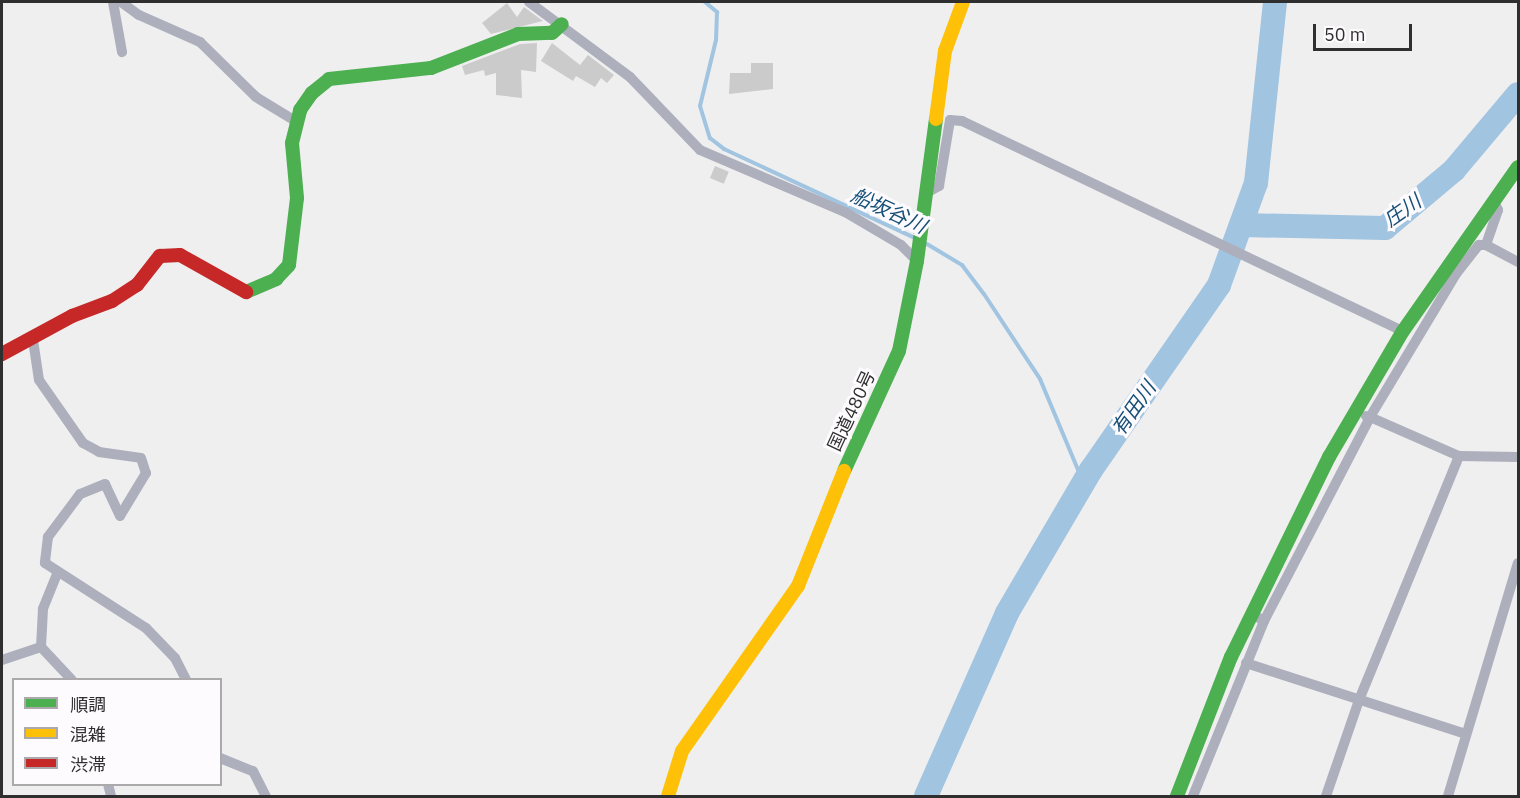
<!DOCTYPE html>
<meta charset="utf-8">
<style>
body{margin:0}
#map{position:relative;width:1520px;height:798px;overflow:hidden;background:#efeff0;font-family:"IBM Plex Sans","Noto Sans JP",sans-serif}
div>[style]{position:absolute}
.stream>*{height:4px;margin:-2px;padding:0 2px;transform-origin:2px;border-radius:2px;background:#a1c4e1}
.river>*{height:24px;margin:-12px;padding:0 12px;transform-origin:12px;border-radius:12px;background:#a1c4e1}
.building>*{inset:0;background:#cccbcc;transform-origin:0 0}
.street>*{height:10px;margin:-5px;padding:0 5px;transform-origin:5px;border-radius:5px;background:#adafbc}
.fast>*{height:14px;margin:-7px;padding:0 7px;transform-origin:7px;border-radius:7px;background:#4caf50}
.slow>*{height:14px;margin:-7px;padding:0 7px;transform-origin:7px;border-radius:7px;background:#ffc107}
.jam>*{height:14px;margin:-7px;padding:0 7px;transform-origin:7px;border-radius:7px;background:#c62828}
span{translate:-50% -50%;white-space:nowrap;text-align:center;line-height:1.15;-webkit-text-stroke:6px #fdfbfe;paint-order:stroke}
.street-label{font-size:18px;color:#302f30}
.water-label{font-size:20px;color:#154f76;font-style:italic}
.frame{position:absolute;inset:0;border:3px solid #302f30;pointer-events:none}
.legend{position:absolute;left:12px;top:678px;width:210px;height:108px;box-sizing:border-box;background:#fdfbfe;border:2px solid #aba9ac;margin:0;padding:8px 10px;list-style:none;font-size:18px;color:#302f30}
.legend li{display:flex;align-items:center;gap:12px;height:30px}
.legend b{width:30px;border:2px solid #aba9ac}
.scale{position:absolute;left:1313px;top:24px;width:99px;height:27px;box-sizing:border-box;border:3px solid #302f30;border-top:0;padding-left:8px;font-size:18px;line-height:21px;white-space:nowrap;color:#302f30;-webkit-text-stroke:4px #fdfbfe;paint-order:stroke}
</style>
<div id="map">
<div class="stream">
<div style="left:705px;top:2px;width:16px;rotate:40deg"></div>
<div style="left:717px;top:12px;width:28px;rotate:92deg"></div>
<div style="left:716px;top:40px;width:68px;rotate:103.6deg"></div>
<div style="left:700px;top:106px;width:34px;rotate:73deg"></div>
<div style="left:710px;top:138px;width:18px;rotate:38deg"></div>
<div style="left:724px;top:149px;width:211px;rotate:25deg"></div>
<div style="left:927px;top:244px;width:41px;rotate:31deg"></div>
<div style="left:962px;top:265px;width:36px;rotate:53deg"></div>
<div style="left:984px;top:294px;width:102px;rotate:56.6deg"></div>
<div style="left:1040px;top:379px;width:112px;rotate:67.3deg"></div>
</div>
<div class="river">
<div style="left:1241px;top:225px;width:144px;rotate:1.2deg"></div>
<div style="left:1385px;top:228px;width:90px;rotate:-40deg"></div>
<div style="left:1454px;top:170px;width:99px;rotate:-49.9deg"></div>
<div style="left:926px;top:796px;width:200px;rotate:-66.1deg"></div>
<div style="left:1007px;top:613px;width:166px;rotate:-59.6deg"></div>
<div style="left:1091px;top:470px;width:225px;rotate:-55.3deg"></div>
<div style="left:1219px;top:285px;width:109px;rotate:-70.1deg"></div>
<div style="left:1256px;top:183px;width:182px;rotate:-84deg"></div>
</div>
<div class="building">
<div style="clip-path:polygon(507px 3px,517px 17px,524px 7px,543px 21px,491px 34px,482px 23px)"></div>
<div style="clip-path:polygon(537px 43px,536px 72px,521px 70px,522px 98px,496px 95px,496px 73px,485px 76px,484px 70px,465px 75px,462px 66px,520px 44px)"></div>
<div style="clip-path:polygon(552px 43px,580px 65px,588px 55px,614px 75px,607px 83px,601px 78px,595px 87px,576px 76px,573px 81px,541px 61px)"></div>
<div style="clip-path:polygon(751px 63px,773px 63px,773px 89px,729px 94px,730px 73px,751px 73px)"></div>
<div style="left:715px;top:166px;width:15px;height:13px;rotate:23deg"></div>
</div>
<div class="street">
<div style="left:113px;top:2px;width:51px;rotate:79.8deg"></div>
<div style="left:121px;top:2px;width:22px;rotate:36deg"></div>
<div style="left:139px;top:15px;width:67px;rotate:23.9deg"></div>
<div style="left:200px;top:42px;width:78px;rotate:44.5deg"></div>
<div style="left:256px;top:97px;width:48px;rotate:31.4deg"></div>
<div style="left:529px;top:2px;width:126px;rotate:36.6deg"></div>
<div style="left:630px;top:77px;width:101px;rotate:46.2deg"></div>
<div style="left:700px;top:150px;width:158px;rotate:23.2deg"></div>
<div style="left:845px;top:212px;width:65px;rotate:30.5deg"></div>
<div style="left:901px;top:245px;width:23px;rotate:45deg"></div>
<div style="left:926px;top:193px;width:15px;rotate:-28deg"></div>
<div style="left:939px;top:186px;width:67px;rotate:-80.5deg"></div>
<div style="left:950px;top:120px;width:12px;rotate:5deg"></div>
<div style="left:962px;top:121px;width:488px;rotate:25.5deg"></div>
<div style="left:1494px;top:202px;width:9px;rotate:63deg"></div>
<div style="left:1498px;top:210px;width:37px;rotate:109deg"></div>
<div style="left:1486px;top:245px;width:36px;rotate:28deg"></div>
<div style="left:33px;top:340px;width:40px;rotate:81.5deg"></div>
<div style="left:39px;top:380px;width:77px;rotate:55.1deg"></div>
<div style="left:83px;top:443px;width:18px;rotate:29deg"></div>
<div style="left:99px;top:452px;width:42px;rotate:8.1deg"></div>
<div style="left:141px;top:458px;width:16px;rotate:72deg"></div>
<div style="left:146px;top:473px;width:50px;rotate:121.2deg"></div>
<div style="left:120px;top:516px;width:35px;rotate:-115deg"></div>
<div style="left:105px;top:484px;width:27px;rotate:158deg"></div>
<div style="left:80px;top:494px;width:54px;rotate:126.7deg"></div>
<div style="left:48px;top:537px;width:26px;rotate:97deg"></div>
<div style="left:45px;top:563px;width:120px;rotate:32.8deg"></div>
<div style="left:146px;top:628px;width:42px;rotate:46deg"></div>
<div style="left:175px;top:658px;width:25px;rotate:63deg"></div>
<div style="left:1366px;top:416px;width:4px;rotate:14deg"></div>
<div style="left:1370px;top:417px;width:167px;rotate:-59deg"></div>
<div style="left:1456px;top:274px;width:37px;rotate:-52deg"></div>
<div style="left:1479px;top:245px;width:7px"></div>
<div style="left:57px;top:574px;width:38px;rotate:112deg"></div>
<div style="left:43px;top:609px;width:38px;rotate:93deg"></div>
<div style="left:41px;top:647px;width:45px;rotate:46.8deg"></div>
<div style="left:1264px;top:621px;width:230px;rotate:-62.5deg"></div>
<div style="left:1370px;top:417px;width:97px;rotate:23.7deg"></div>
<div style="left:1459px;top:456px;width:59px;rotate:1deg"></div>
<div style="left:2px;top:660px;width:41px;rotate:-18.4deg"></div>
<div style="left:1246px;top:663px;width:231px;rotate:17.9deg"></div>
<div style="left:220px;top:758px;width:35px;rotate:22deg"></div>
<div style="left:253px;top:771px;width:28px;rotate:63deg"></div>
<div style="left:108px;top:784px;width:12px;rotate:76deg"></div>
<div style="left:1193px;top:796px;width:189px;rotate:-67.9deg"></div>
<div style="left:1264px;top:621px;width:6px;rotate:-149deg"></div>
<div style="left:1326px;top:796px;width:102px;rotate:-71deg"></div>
<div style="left:1359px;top:700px;width:264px;rotate:-67.7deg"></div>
<div style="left:1448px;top:796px;width:243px;rotate:-73.3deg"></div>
</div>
<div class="fast">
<div style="left:246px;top:292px;width:33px;rotate:-23deg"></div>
<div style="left:276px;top:279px;width:19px;rotate:-47deg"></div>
<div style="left:289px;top:265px;width:67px;rotate:-83.2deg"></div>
<div style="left:297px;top:198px;width:55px;rotate:-95.2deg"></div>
<div style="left:292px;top:143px;width:34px;rotate:-76deg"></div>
<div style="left:300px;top:110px;width:21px;rotate:-55deg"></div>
<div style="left:312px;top:93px;width:22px;rotate:-39deg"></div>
<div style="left:329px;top:79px;width:103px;rotate:-6.2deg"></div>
<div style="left:431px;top:68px;width:93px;rotate:-21.3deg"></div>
<div style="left:518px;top:34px;width:34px;rotate:-2deg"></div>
<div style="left:552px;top:33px;width:13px;rotate:-42deg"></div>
<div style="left:844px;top:471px;width:132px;rotate:-65.4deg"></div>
<div style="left:899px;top:351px;width:92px;rotate:-78.7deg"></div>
<div style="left:917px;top:261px;width:143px;rotate:-82.4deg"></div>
<div style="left:1177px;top:796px;width:149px;rotate:-68.8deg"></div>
<div style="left:1231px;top:657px;width:223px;rotate:-63.9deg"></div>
<div style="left:1329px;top:457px;width:146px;rotate:-59.6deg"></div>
<div style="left:1403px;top:331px;width:200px;rotate:-55deg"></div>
</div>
<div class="slow">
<div style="left:936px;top:119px;width:69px;rotate:-82.5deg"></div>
<div style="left:945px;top:51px;width:52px;rotate:-69.8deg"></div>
<div style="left:668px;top:796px;width:47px;rotate:-72.7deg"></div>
<div style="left:682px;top:751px;width:202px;rotate:-54.9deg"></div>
<div style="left:798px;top:586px;width:124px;rotate:-68.2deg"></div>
</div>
<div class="jam">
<div style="left:2px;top:354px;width:80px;rotate:-28.5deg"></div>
<div style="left:72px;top:316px;width:43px;rotate:-20.6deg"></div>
<div style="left:112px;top:301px;width:30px;rotate:-33deg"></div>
<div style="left:137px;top:285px;width:37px;rotate:-52deg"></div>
<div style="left:160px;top:256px;width:20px;rotate:-3deg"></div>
<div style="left:180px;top:255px;width:76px;rotate:29.3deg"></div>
</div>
<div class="street-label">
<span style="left:852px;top:411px;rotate:-65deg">国道480号</span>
</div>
<div class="water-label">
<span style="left:889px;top:210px;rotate:25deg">船坂谷川</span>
<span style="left:1402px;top:210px;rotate:-35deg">庄川</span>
<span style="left:1133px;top:408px;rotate:-55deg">有田川</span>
</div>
<div class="frame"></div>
<ul class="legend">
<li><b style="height:8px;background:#4caf50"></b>順調</li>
<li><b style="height:8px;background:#ffc107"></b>混雑</li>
<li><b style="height:8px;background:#c62828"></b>渋滞</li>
</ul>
<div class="scale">50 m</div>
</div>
